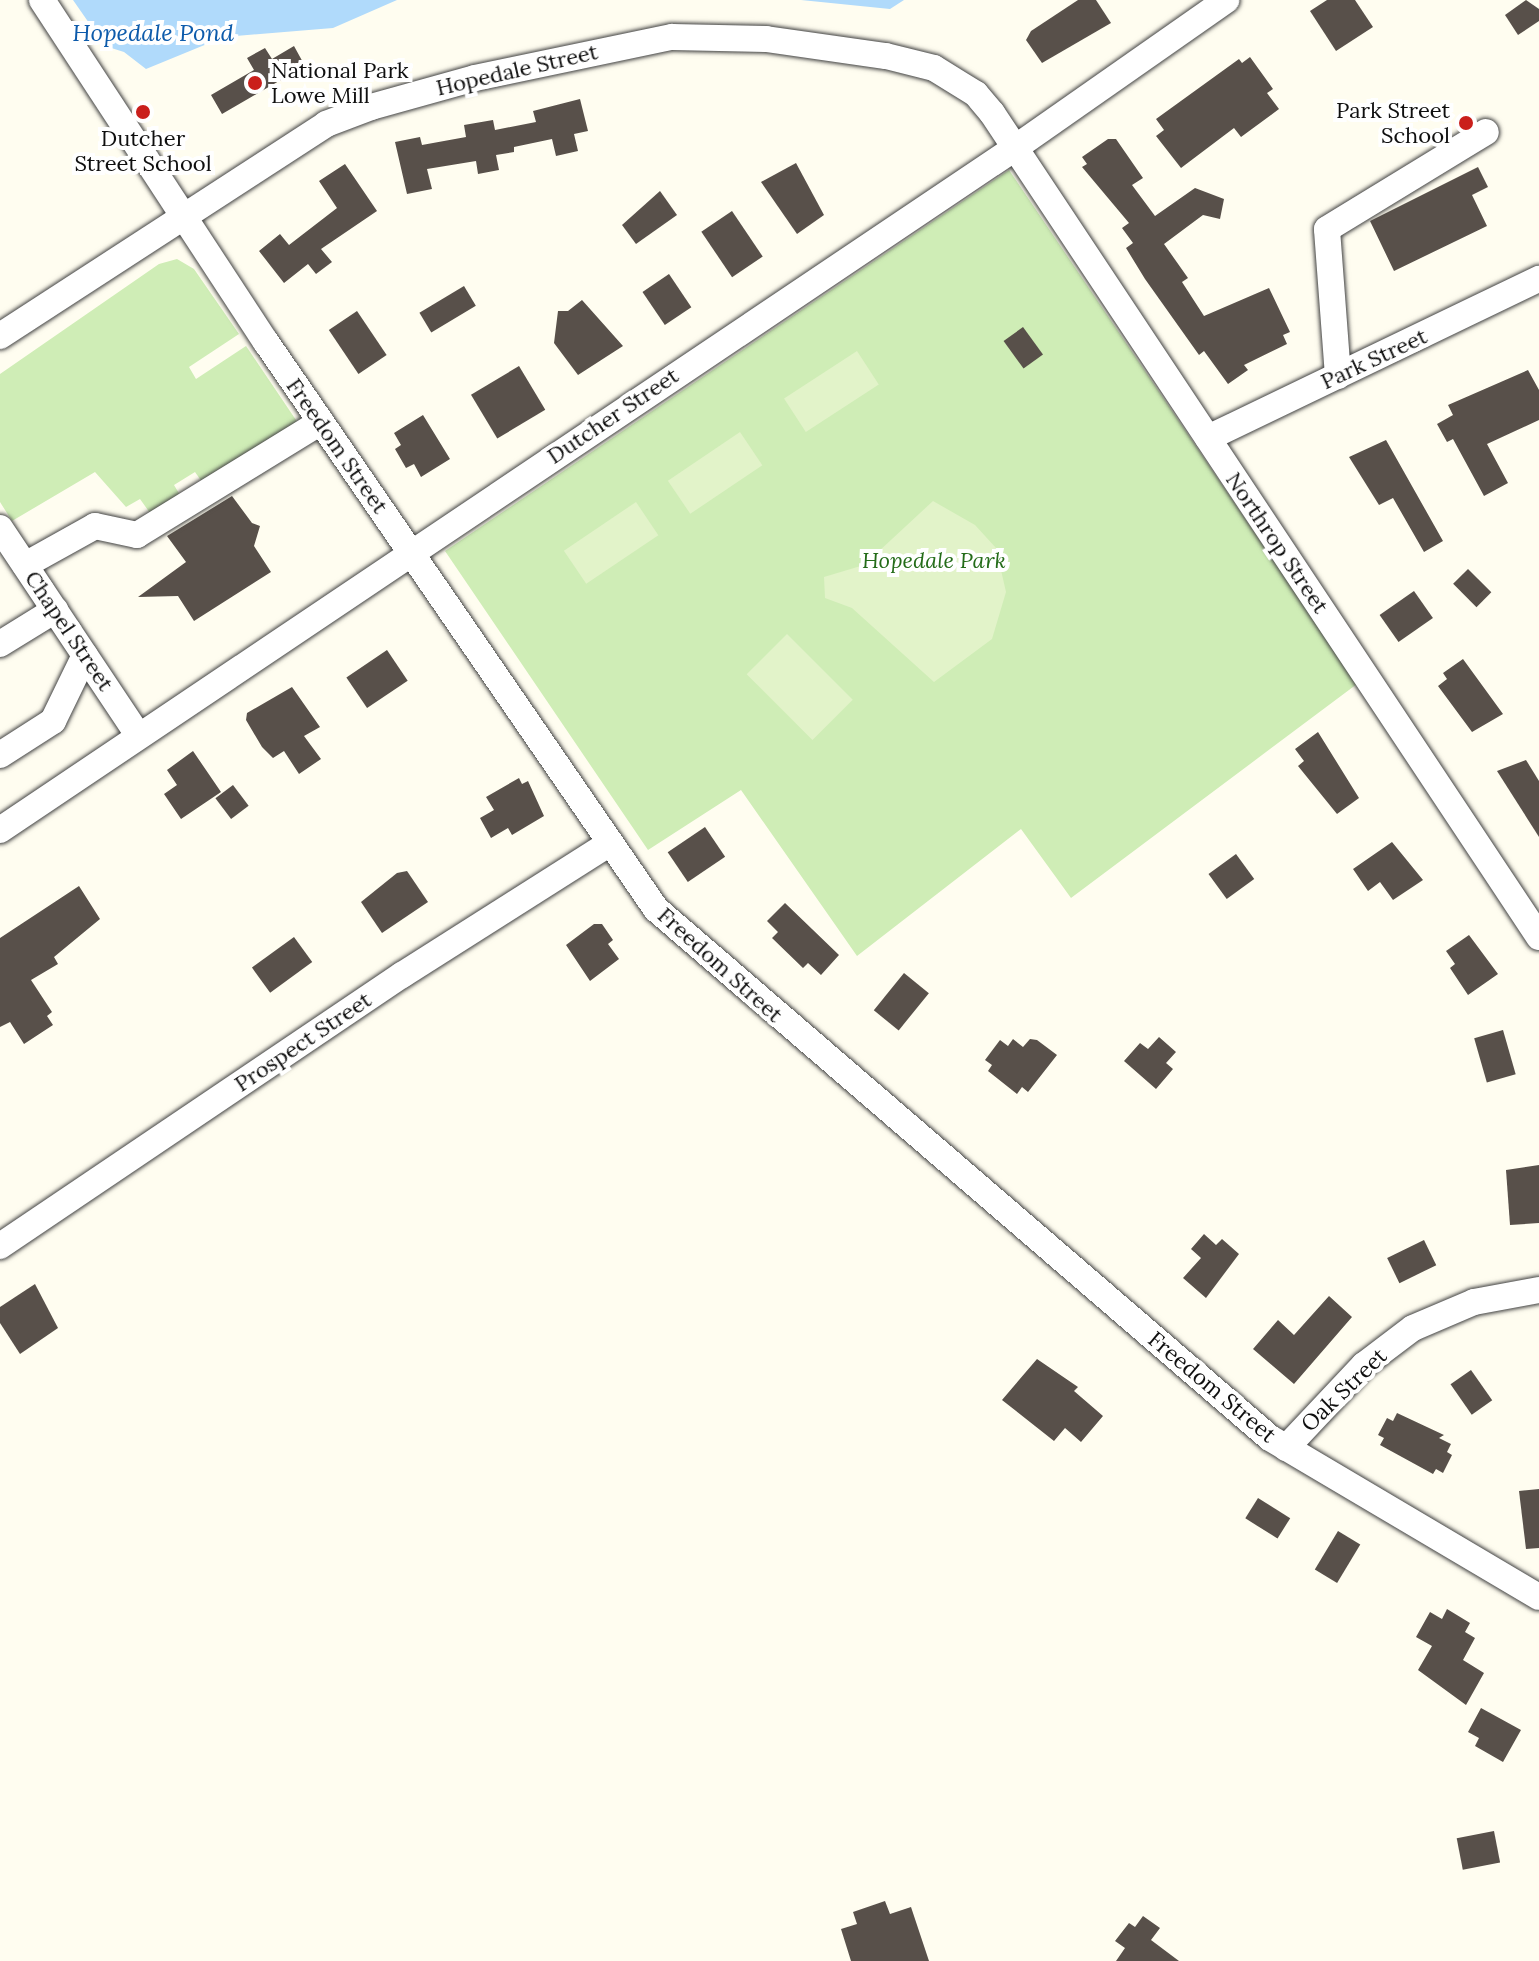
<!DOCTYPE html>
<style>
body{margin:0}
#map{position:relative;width:1539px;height:1961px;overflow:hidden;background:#fffdf0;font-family:Lora,serif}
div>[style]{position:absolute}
.green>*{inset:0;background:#cfedb6}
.pitch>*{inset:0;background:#e2f3c9;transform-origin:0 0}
.water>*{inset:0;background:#b0dafb}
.building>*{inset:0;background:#58504a;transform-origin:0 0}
.roads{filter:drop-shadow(0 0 2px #424242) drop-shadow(0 0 2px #424242)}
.minor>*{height:26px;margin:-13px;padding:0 13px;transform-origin:13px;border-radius:13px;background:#fff}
.dots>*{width:22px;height:22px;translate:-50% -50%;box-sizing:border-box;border:4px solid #fff;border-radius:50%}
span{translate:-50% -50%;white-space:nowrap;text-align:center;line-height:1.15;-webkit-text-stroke:8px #fff;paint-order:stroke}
.poi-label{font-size:22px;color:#0f0f0f}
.left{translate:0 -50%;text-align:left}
.right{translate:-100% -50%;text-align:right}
.street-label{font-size:22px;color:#0f0f0f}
.park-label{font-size:22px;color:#246c19;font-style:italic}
.water-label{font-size:24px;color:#0d5bab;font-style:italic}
</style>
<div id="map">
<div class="green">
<div style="clip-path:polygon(1009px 170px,1357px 684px,1071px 898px,1021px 829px,857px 956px,741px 790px,648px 850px,445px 551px)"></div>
<div style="clip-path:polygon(177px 259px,194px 269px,239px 334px,189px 367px,196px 379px,246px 346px,298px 423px,202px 482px,195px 472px,174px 485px,180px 495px,150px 513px,140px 499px,126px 507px,95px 472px,12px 521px,0 502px,0 374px,159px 264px)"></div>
</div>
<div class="pitch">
<div style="left:857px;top:351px;width:40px;height:87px;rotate:57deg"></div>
<div style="left:740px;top:432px;width:40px;height:87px;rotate:56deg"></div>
<div style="clip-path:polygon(933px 501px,975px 525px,996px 548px,1006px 592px,992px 639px,934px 682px,852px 608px,825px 598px,824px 577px,864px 565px)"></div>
<div style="left:636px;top:502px;width:40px;height:87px;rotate:56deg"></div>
<div style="left:787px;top:634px;width:93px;height:57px;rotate:45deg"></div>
</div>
<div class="water">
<div style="clip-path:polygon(73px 0,397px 0,333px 28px,224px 37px,146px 69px,124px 52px,105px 46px)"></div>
<div style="clip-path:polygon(801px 0,904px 0,890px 9px)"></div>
</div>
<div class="building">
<div style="clip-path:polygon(1078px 0,1096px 0,1111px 23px,1042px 63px,1026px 40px,1031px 31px)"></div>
<div style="clip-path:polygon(1327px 0,1355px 0,1373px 27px,1336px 51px,1310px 11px)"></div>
<div style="clip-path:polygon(1526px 0,1539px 9px,1539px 21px,1518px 35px,1505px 15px)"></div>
<div style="clip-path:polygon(294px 46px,305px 66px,222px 114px,211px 95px,254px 70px,247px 58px,265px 48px,272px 59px)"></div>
<div style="clip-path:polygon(1250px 57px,1273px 89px,1267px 93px,1279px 109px,1241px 137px,1234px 128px,1181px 168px,1156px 136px,1164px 130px,1156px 119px,1239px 59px,1242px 63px)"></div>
<div style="clip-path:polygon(580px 99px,588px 131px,574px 134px,578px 151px,556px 156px,552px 139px,514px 147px,514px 152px,496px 155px,499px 170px,478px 174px,476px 161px,427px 169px,432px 189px,407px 194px,395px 142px,420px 137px,422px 145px,466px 137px,464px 125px,493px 120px,495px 130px,536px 122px,533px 111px)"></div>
<div style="clip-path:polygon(1108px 139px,1116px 139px,1143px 178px,1132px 185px,1155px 216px,1195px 188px,1224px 199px,1220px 219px,1203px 215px,1164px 244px,1188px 278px,1182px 282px,1204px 316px,1269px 288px,1290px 332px,1283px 335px,1287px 344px,1244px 365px,1248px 370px,1228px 384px,1204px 351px,1199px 355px,1145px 279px,1126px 248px,1133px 243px,1122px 228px,1129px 223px,1082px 167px,1087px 164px,1082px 157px)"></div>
<div style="clip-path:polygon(796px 163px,824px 215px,797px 234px,761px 182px)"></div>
<div style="clip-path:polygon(345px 164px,377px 211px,321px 249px,332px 262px,316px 274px,308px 264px,284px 283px,259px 251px,280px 234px,289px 245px,337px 208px,319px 181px)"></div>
<div style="clip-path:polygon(1478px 167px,1488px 187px,1472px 195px,1487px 226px,1394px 271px,1370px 221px)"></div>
<div style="clip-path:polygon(660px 191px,677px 215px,636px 244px,622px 225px)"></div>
<div style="left:732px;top:211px;width:55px;height:37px;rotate:56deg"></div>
<div style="left:669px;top:274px;width:40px;height:32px;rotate:56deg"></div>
<div style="left:464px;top:286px;width:23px;height:52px;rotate:59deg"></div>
<div style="clip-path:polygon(582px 300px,623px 346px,578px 375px,554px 343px,558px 311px,568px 311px)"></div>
<div style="left:357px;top:311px;width:53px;height:34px;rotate:56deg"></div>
<div style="left:1023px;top:327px;width:34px;height:24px;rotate:54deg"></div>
<div style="left:519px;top:366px;width:51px;height:56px;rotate:59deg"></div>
<div style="clip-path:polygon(1528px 370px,1539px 390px,1539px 420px,1487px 444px,1508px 483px,1484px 496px,1453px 439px,1447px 442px,1437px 424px,1453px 415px,1448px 405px)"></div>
<div style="clip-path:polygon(423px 415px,450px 459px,421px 477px,414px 464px,406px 468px,395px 449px,401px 445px,394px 433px)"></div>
<div style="clip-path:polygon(1386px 440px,1443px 541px,1424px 552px,1393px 498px,1379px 505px,1349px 457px)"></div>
<div style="clip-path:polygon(232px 496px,252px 523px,260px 526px,254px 546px,271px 572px,194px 621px,178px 596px,138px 597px,186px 562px,167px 536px)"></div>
<div style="left:1468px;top:569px;width:33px;height:21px;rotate:45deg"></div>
<div style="left:1414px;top:591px;width:33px;height:42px;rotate:55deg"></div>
<div style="left:387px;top:650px;width:37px;height:49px;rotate:56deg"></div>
<div style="clip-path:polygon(1463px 659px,1503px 714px,1472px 732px,1438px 686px,1447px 679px,1443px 673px)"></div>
<div style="clip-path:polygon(292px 687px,320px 727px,304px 736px,321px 759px,299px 774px,284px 751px,273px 758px,262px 747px,246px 720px,247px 713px)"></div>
<div style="clip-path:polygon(1318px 732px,1359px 798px,1337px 814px,1298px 766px,1304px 761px,1295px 749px)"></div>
<div style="clip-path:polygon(193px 751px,221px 792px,181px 819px,164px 794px,177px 785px,167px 770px)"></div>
<div style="clip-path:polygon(1526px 760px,1539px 781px,1539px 837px,1497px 771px)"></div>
<div style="clip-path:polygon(519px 778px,522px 784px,528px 781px,544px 816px,512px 835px,508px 828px,491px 838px,480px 818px,494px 810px,486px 797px)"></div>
<div style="left:233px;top:785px;width:26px;height:22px;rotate:53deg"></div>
<div style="left:705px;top:827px;width:36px;height:45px;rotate:56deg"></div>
<div style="clip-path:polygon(1392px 842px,1423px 880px,1393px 900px,1380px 882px,1368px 891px,1353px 869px)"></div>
<div style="left:1236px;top:854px;width:31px;height:34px;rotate:54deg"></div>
<div style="clip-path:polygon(407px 871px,428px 902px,382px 933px,361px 902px,397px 873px)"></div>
<div style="clip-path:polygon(79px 886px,100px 919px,54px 957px,58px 964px,31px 980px,52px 1012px,47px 1016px,53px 1025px,24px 1044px,10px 1022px,0 1027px,0 938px)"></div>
<div style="clip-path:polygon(785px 903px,839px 955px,821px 975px,808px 963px,803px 968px,772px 938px,778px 932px,767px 921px)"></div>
<div style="clip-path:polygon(594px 924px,602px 924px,613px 940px,608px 944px,619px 959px,590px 981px,566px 945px)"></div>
<div style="clip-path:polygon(1469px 935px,1498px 974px,1468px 995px,1450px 968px,1455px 964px,1446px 951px)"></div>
<div style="left:294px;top:937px;width:31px;height:52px;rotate:54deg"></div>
<div style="left:904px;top:973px;width:32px;height:48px;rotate:39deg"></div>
<div style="left:1503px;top:1030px;width:46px;height:30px;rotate:74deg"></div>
<div style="clip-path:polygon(1159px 1037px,1176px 1052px,1166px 1063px,1173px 1069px,1156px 1089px,1124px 1061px,1140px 1043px,1148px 1049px)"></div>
<div style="clip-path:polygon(1013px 1039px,1023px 1047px,1030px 1039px,1037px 1040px,1057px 1055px,1028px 1092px,1022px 1087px,1017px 1094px,988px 1071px,992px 1065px,985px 1060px,1000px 1040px,1008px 1046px)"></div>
<div style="clip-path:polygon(1539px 1165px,1539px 1223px,1510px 1225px,1506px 1170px)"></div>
<div style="clip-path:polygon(1204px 1234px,1216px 1245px,1222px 1239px,1239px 1254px,1206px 1298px,1183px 1278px,1201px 1258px,1191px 1249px)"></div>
<div style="left:1424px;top:1240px;width:28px;height:41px;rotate:64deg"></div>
<div style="clip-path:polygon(35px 1284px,58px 1328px,20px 1354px,0 1323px,0 1307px)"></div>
<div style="clip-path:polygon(1329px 1296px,1352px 1317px,1294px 1384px,1253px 1349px,1278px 1320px,1294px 1335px)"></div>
<div style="clip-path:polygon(1037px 1359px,1078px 1387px,1074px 1391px,1103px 1416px,1081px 1442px,1065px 1428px,1054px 1441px,1002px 1400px)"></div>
<div style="left:1471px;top:1370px;width:37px;height:25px;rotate:55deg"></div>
<div style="clip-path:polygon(1397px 1413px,1444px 1435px,1439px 1438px,1451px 1444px,1447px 1452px,1452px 1455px,1443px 1473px,1436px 1469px,1433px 1474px,1380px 1445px,1384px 1438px,1378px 1435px,1387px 1418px,1393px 1421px)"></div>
<div style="clip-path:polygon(1539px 1489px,1539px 1548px,1526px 1549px,1519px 1491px)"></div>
<div style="left:1258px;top:1498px;width:38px;height:24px;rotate:32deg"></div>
<div style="left:1338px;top:1531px;width:26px;height:45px;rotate:31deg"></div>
<div style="clip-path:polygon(1447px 1609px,1470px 1623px,1465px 1632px,1475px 1638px,1463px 1660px,1484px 1673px,1466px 1705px,1418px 1670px,1432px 1646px,1416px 1637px,1430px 1612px,1442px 1619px)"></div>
<div style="clip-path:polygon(1481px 1708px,1521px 1730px,1503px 1762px,1475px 1746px,1479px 1738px,1468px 1732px)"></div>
<div style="left:1494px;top:1831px;width:32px;height:38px;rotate:79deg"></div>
<div style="clip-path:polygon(885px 1901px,890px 1914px,911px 1907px,929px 1961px,851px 1961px,841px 1929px,857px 1924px,853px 1912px)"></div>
<div style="clip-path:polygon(1143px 1916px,1160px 1928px,1151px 1940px,1179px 1961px,1116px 1961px,1125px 1948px,1115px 1941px,1129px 1923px,1135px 1927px)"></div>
</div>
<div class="roads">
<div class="minor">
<div style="left:42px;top:0;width:409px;rotate:56.8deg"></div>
<div style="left:266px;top:342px;width:688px;rotate:55.48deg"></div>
<div style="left:656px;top:909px;width:810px;rotate:40.75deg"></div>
<div style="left:1270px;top:1438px;width:312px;rotate:30.6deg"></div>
<div style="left:0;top:336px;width:389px;rotate:-33deg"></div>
<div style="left:326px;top:124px;width:48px;rotate:-20.7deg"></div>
<div style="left:371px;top:107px;width:108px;rotate:-15.6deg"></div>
<div style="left:475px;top:78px;width:201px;rotate:-11.8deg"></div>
<div style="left:672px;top:37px;width:94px;rotate:1.2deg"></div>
<div style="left:766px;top:39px;width:121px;rotate:8.1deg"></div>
<div style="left:886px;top:56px;width:49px;rotate:14deg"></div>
<div style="left:934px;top:68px;width:49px;rotate:31.8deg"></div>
<div style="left:976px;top:94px;width:25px;rotate:50deg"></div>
<div style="left:992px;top:113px;width:989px;rotate:56.42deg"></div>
<div style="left:1338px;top:376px;width:147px;rotate:-94.3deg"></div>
<div style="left:1327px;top:229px;width:186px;rotate:-31.4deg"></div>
<div style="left:1208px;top:438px;width:367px;rotate:-25.7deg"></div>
<div style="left:0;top:528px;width:249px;rotate:56.3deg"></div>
<div style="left:25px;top:565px;width:80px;rotate:-29.1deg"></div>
<div style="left:95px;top:526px;width:43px;rotate:12.1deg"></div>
<div style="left:137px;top:535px;width:216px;rotate:-31.6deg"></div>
<div style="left:0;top:644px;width:65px;rotate:-31.7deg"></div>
<div style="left:0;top:755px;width:63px;rotate:-32.7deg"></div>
<div style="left:53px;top:721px;width:73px;rotate:-64.1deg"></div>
<div style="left:0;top:830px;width:1223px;rotate:-33.9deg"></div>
<div style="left:1015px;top:148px;width:258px;rotate:-35deg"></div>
<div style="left:0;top:1246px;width:485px;rotate:-34deg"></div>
<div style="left:402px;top:975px;width:246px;rotate:-32.4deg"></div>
<div style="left:1286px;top:1448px;width:114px;rotate:-46.8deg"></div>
<div style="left:1364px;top:1365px;width:61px;rotate:-37.1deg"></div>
<div style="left:1413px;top:1328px;width:66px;rotate:-23.1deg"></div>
<div style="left:1474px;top:1302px;width:66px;rotate:-10.5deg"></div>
</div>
</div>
<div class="dots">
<div style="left:255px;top:83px;background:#ca1f1b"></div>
<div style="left:143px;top:112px;background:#ca1f1b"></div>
<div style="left:1466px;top:123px;background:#ca1f1b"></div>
</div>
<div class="poi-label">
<span class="left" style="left:271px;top:83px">National Park<br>Lowe Mill</span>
<span class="right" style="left:1450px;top:123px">Park Street<br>School</span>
<span style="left:143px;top:151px">Dutcher<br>Street School</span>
</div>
<div class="street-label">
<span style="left:517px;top:70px;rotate:-13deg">Hopedale Street</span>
<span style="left:1374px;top:359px;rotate:-25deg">Park Street</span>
<span style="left:613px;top:416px;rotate:-34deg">Dutcher Street</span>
<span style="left:337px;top:446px;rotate:55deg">Freedom Street</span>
<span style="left:1277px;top:543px;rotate:56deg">Northrop Street</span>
<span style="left:69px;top:631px;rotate:56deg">Chapel Street</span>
<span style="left:720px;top:965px;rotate:42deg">Freedom Street</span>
<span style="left:303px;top:1042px;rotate:-34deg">Prospect Street</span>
<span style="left:1212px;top:1387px;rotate:40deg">Freedom Street</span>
<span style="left:1344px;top:1390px;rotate:-44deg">Oak Street</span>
</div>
<div class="park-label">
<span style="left:934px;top:561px">Hopedale Park</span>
</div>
<div class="water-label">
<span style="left:153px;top:33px">Hopedale Pond</span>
</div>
</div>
